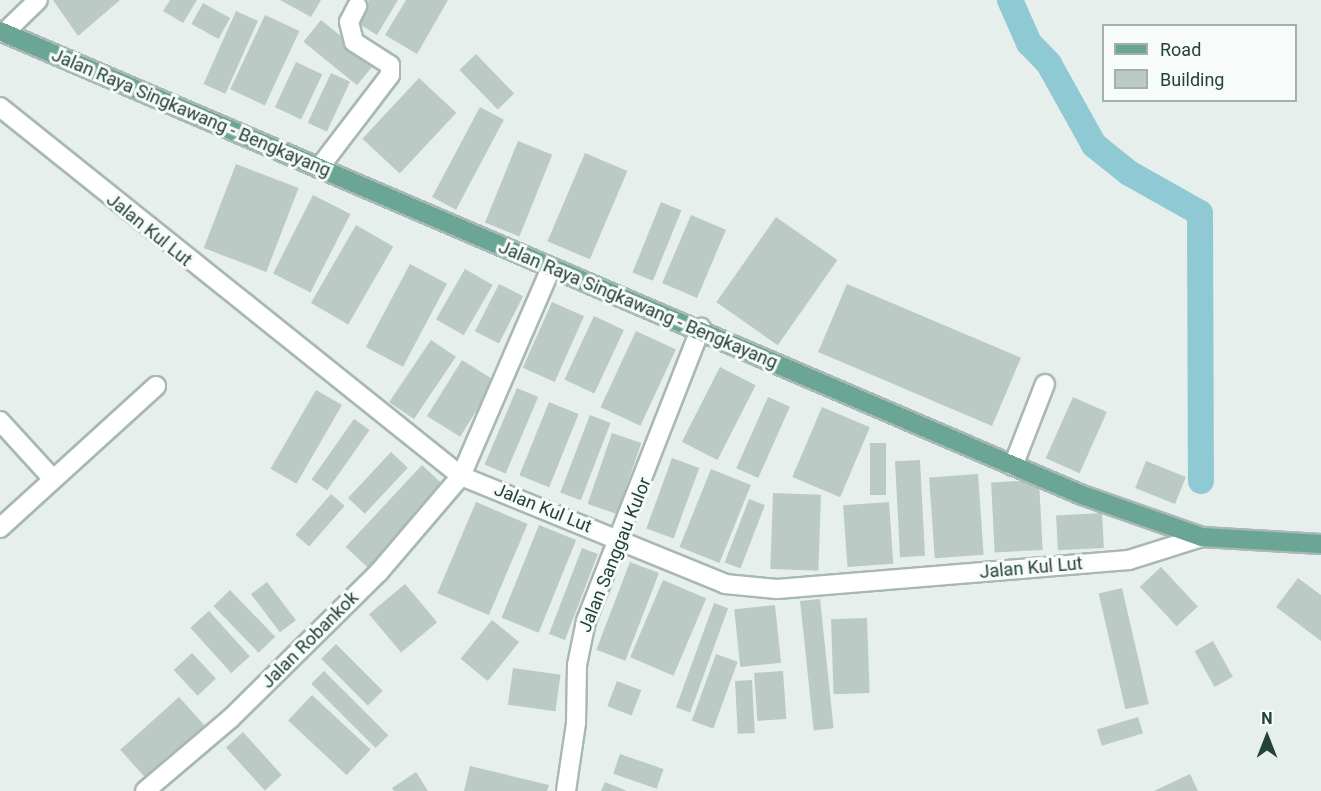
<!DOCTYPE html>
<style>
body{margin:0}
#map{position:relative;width:1321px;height:791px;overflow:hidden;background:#e6efeb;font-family:Roboto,sans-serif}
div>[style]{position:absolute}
.canal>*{height:26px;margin:-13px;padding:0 13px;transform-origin:13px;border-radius:13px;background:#8ec9d4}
.building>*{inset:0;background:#bbcac4;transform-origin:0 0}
.roads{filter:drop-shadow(2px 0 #a8b8b2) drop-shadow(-2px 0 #a8b8b2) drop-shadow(0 2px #a8b8b2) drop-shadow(0 -2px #a8b8b2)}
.minor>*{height:18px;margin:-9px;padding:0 9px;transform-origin:9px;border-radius:9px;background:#fff}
.major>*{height:18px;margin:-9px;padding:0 9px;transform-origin:9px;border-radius:9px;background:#6aa596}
span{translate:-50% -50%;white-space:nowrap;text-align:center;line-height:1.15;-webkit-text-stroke:6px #f7fbf9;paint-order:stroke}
.street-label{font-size:18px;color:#24423a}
.legend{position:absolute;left:1102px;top:24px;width:195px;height:78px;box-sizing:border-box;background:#f7fbf9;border:2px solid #a3b1ad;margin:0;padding:8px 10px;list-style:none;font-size:18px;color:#24423a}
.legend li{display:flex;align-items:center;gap:12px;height:30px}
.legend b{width:30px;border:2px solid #a3b1ad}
.north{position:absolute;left:1237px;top:707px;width:60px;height:60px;-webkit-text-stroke:4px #f7fbf9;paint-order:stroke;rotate:0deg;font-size:16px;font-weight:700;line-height:24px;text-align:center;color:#24423a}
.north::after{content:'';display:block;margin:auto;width:21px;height:27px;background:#24423a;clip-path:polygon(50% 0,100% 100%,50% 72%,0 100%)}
</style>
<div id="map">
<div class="canal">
<i style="left:1010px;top:0;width:47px;rotate:66.2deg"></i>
<i style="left:1029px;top:43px;width:29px;rotate:46deg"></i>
<i style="left:1049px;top:64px;width:93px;rotate:60.9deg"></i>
<i style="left:1094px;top:145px;width:45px;rotate:38.7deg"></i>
<i style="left:1129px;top:173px;width:81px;rotate:29.4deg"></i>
<i style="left:1200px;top:213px;width:268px;rotate:89.8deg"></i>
</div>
<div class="building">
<i style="clip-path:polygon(53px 0,120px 0,78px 36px)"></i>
<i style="clip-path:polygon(170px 0,197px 0,183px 23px,163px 11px)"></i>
<i style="clip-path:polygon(280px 0,321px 0,311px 17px)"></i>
<i style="clip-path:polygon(369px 0,398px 0,377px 35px,356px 22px)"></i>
<i style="clip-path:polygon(406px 0,448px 0,417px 54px,385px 35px)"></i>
<i style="left:203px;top:3px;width:31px;height:24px;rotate:29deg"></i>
<i style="left:236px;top:11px;width:24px;height:80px;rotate:24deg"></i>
<i style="left:265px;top:15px;width:38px;height:82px;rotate:25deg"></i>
<i style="left:321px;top:20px;width:69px;height:28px;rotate:39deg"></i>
<i style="left:476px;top:54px;width:55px;height:23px;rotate:46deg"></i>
<i style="left:296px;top:62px;width:29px;height:50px;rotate:25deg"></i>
<i style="left:331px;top:73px;width:21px;height:55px;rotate:25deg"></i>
<i style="left:419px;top:78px;width:51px;height:83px;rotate:43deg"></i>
<i style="left:480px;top:107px;width:27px;height:102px;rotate:28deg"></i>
<i style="left:518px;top:141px;width:37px;height:88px;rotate:22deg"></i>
<i style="left:585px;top:153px;width:46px;height:96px;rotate:23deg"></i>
<i style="left:236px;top:164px;width:67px;height:90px;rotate:21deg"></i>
<i style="left:313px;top:195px;width:42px;height:88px;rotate:27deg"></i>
<i style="left:661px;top:202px;width:22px;height:76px;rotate:22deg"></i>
<i style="left:691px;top:215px;width:38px;height:74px;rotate:23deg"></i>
<i style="left:776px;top:217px;width:75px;height:104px;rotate:35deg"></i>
<i style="left:356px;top:225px;width:43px;height:90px;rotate:30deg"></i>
<i style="left:410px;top:264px;width:42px;height:94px;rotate:28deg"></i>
<i style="left:465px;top:269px;width:32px;height:58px;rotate:30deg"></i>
<i style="left:499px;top:284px;width:27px;height:53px;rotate:27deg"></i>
<i style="left:847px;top:284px;width:189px;height:74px;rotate:23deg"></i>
<i style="left:552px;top:302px;width:35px;height:72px;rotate:24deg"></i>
<i style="left:594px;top:316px;width:33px;height:70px;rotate:25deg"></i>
<i style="left:636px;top:331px;width:44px;height:84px;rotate:25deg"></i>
<i style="left:431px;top:340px;width:30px;height:75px;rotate:34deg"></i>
<i style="left:462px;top:360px;width:39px;height:66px;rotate:32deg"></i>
<i style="left:720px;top:367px;width:40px;height:84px;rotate:27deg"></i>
<i style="left:517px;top:388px;width:23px;height:83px;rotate:23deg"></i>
<i style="left:316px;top:390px;width:30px;height:91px;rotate:30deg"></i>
<i style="left:768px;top:397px;width:24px;height:78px;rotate:24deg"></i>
<i style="left:1073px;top:397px;width:37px;height:67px;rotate:24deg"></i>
<i style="left:549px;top:402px;width:32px;height:79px;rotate:22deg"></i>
<i style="left:822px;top:407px;width:52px;height:76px;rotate:23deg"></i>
<i style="left:590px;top:415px;width:22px;height:83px;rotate:21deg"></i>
<i style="left:354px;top:419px;width:19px;height:74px;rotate:35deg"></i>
<i style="left:612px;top:433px;width:31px;height:75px;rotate:19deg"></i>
<i style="left:870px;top:443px;width:16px;height:52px"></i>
<i style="left:391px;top:452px;width:23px;height:63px;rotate:43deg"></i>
<i style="left:672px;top:458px;width:29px;height:75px;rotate:20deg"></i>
<i style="left:920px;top:460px;width:96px;height:25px;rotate:87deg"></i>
<i style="left:1146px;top:461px;width:43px;height:29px;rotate:22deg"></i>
<i style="left:422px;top:465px;width:34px;height:112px;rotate:43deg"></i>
<i style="left:711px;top:469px;width:43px;height:84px;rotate:22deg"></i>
<i style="left:978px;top:474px;width:81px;height:49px;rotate:86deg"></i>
<i style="left:1039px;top:480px;width:70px;height:48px;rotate:87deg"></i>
<i style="left:773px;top:493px;width:48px;height:76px;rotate:2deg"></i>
<i style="left:331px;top:494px;width:18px;height:54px;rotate:41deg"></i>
<i style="left:749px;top:499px;width:17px;height:68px;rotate:21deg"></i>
<i style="left:476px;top:502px;width:56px;height:99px;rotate:23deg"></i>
<i style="left:889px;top:502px;width:62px;height:46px;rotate:86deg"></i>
<i style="left:1102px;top:513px;width:35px;height:46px;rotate:87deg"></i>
<i style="left:539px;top:525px;width:40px;height:100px;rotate:22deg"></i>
<i style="left:582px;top:548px;width:17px;height:92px;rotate:21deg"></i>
<i style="left:630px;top:562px;width:31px;height:94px;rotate:21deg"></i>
<i style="left:1161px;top:567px;width:54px;height:29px;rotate:47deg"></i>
<i style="clip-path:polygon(1298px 578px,1321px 595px,1321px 641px,1276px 607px)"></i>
<i style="left:663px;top:580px;width:47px;height:84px;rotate:23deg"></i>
<i style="left:267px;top:582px;width:48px;height:20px;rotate:53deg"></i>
<i style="left:405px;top:584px;width:50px;height:47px;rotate:50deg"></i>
<i style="left:1122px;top:588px;width:119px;height:24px;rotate:77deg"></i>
<i style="left:230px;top:590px;width:65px;height:23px;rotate:46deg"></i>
<i style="left:820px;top:599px;width:130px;height:20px;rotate:84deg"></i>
<i style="left:714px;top:603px;width:15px;height:111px;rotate:20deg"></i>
<i style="left:775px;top:605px;width:58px;height:41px;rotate:84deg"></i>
<i style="left:209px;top:611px;width:61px;height:25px;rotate:48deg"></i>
<i style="left:867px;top:618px;width:75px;height:36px;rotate:88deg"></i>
<i style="left:492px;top:620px;width:35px;height:50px;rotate:39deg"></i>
<i style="left:1213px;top:641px;width:41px;height:21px;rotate:61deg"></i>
<i style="left:336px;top:644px;width:66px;height:21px;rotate:45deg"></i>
<i style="left:192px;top:653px;width:35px;height:25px;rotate:47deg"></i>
<i style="left:716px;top:654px;width:23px;height:71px;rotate:20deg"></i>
<i style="left:513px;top:668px;width:48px;height:37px;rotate:8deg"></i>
<i style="left:324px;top:671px;width:91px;height:18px;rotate:45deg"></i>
<i style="left:783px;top:671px;width:48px;height:29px;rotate:86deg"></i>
<i style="left:752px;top:680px;width:53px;height:17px;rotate:87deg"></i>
<i style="left:617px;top:681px;width:26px;height:27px;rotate:21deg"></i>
<i style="left:312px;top:695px;width:80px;height:35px;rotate:43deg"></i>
<i style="left:179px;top:697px;width:40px;height:79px;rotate:48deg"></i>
<i style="left:1138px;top:717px;width:17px;height:43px;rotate:73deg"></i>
<i style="left:243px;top:732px;width:58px;height:23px;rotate:48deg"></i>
<i style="left:620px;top:754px;width:46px;height:21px;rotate:19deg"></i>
<i style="clip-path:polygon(470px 766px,549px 785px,547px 791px,464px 791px)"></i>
<i style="clip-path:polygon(416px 772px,428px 791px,394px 791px,392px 788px)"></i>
<i style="clip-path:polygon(1190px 774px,1198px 791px,1154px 791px)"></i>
<i style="clip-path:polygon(605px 782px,627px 791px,601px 791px)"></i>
</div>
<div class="roads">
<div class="minor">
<i style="left:4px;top:33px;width:47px;rotate:-44.1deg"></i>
<i style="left:0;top:107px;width:590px;rotate:38.67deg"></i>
<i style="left:461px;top:476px;width:285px;rotate:22.2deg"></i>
<i style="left:725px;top:584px;width:52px;rotate:5.5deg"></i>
<i style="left:777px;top:589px;width:353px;rotate:-4.7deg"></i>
<i style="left:1129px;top:560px;width:77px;rotate:-17.5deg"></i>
<i style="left:319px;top:168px;width:117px;rotate:-52.6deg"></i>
<i style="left:390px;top:75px;width:10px;rotate:-90deg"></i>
<i style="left:390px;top:65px;width:43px;rotate:-147.4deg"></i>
<i style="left:354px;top:42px;width:21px;rotate:-104deg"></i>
<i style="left:349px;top:22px;width:18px;rotate:-63deg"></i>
<i style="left:0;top:421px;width:79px;rotate:47.6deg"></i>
<i style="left:1013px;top:466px;width:88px;rotate:-68.7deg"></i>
<i style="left:0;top:528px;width:211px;rotate:-42.3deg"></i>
<i style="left:145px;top:791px;width:111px;rotate:-40.3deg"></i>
<i style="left:230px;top:719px;width:209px;rotate:-44.6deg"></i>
<i style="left:379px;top:572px;width:126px;rotate:-49.5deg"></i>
<i style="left:461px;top:476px;width:227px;rotate:-66.6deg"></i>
<i style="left:566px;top:791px;width:69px;rotate:-81.6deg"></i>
<i style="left:576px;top:723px;width:58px;rotate:-89deg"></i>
<i style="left:577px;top:665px;width:45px;rotate:-78.4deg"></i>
<i style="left:586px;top:621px;width:315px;rotate:-68.6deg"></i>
</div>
<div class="major">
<i style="left:0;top:31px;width:1177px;rotate:23.21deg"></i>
<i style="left:1082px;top:495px;width:127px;rotate:19.3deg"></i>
<i style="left:1202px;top:537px;width:119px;rotate:3.4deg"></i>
</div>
</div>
<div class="street-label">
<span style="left:191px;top:113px;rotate:23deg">Jalan Raya Singkawang - Bengkayang</span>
<span style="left:149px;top:230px;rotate:39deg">Jalan Kul Lut</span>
<span style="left:638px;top:305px;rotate:23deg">Jalan Raya Singkawang - Bengkayang</span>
<span style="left:543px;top:508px;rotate:22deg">Jalan Kul Lut</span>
<span style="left:615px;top:555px;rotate:-68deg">Jalan Sanggau Kulor</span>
<span style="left:1031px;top:568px;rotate:-5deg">Jalan Kul Lut</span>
<span style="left:310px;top:640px;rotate:-45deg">Jalan Robankok</span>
</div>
<ul class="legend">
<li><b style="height:8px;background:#6aa596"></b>Road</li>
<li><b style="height:16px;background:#bbcac4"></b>Building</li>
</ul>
<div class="north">N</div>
</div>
